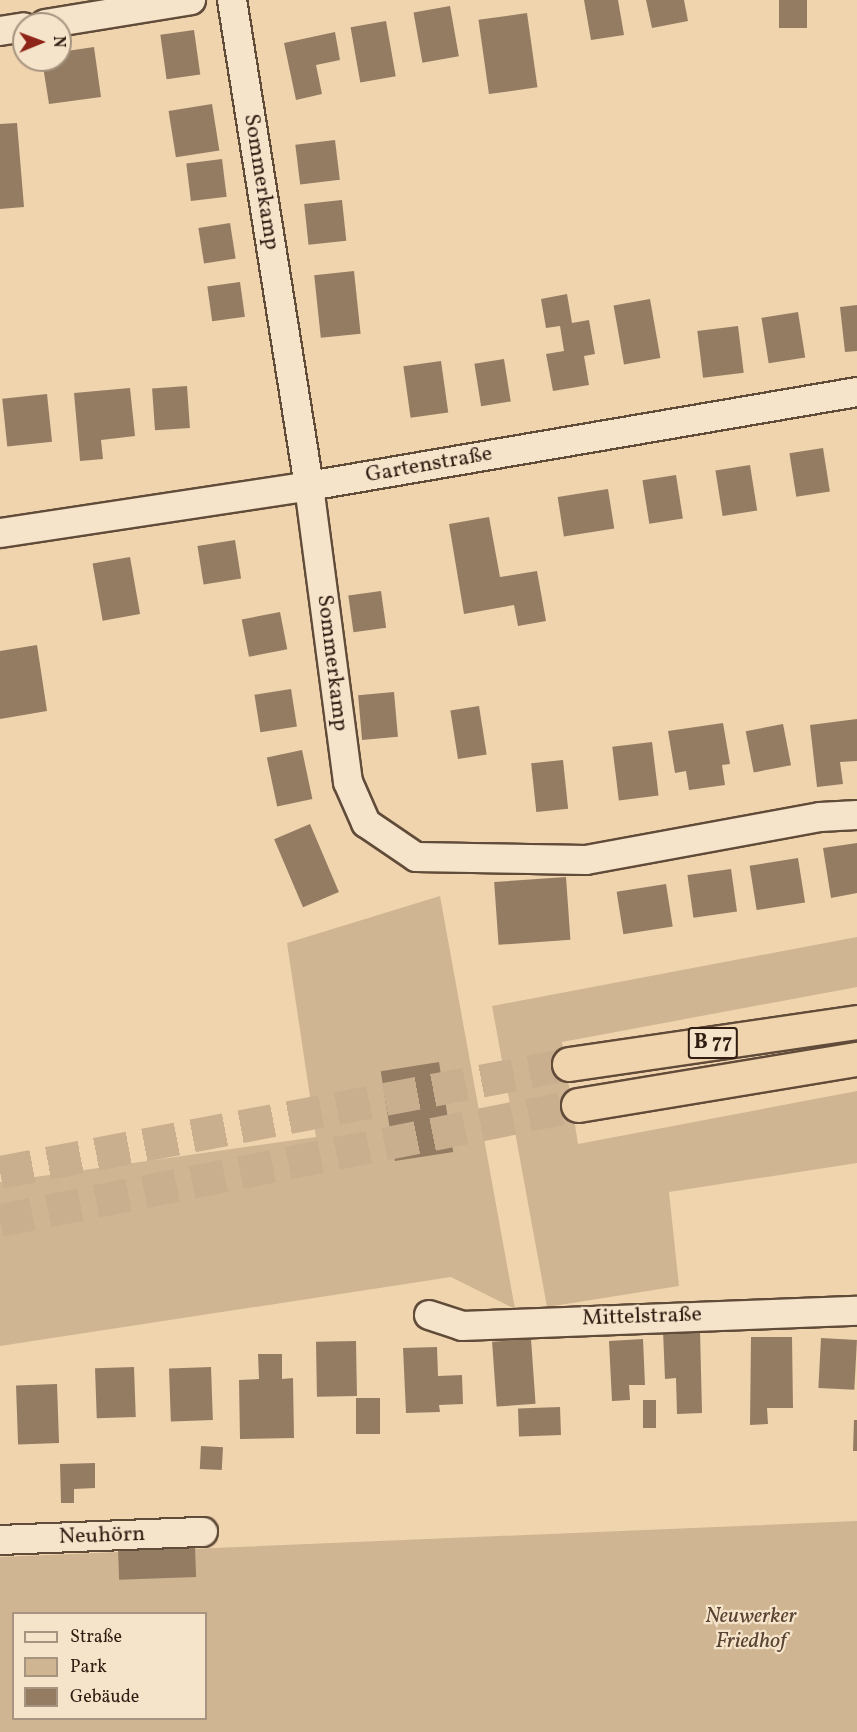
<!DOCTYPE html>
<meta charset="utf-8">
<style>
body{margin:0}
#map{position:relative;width:857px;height:1732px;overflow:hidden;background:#f0d4ae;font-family:Vollkorn,serif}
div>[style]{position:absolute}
.green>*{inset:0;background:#d0b593}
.building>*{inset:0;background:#947c63;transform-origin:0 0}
.highway-tunnel>*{height:33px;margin-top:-16.5px;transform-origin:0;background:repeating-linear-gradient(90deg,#caaf8f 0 33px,transparent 0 49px)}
.roads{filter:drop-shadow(2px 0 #614b39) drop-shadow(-2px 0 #614b39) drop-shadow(0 2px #614b39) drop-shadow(0 -2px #614b39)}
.minor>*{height:28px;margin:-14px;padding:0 14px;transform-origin:14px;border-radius:14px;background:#f5e3ca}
.highway>*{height:33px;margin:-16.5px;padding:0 16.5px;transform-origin:16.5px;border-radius:16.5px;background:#f0d4ae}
span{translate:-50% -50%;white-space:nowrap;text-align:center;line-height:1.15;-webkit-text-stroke:4.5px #f5e3ca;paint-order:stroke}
.shield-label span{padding:2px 4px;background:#f5e3ca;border:2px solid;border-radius:4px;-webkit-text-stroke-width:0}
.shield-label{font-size:21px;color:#311d12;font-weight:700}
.street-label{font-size:22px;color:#311d12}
.park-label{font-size:22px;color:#594332;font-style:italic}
.legend{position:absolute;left:12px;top:1612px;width:195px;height:108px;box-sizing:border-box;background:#f5e3ca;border:2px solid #a79480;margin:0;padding:8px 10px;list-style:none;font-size:18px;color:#311d12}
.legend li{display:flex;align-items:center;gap:12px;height:30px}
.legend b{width:30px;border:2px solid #a79480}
.north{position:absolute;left:12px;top:12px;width:60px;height:60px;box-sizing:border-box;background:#f5e3ca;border:2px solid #a79480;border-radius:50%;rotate:89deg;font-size:16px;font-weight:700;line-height:24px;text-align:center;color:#311d12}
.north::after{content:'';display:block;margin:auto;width:21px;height:27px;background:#8f2418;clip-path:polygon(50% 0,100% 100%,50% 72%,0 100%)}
</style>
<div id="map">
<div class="green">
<i style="clip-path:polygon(440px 896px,515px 1309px,451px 1277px,0 1346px,0 1182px,316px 1137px,287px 943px)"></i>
<i style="clip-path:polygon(857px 937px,857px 987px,562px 1042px,578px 1144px,857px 1091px,857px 1163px,669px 1192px,679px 1286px,547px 1307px,492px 1006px)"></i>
<i style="clip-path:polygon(evenodd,857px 1521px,857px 1732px,0 1732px,0 1557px,857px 1521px,14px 1614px,206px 1614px,206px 1718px,14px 1718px,14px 1614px)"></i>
</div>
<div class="building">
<i style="clip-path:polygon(584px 0,618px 0,624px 35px,591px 40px)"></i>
<i style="clip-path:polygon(646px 0,684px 0,688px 21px,652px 28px)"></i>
<i style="left:779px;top:0;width:28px;height:28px"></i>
<i style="left:450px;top:6px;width:51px;height:37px;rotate:80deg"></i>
<i style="left:527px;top:13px;width:75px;height:49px;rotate:82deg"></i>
<i style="left:386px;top:21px;width:56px;height:36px;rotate:80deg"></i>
<i style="left:194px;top:30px;width:45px;height:34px;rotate:82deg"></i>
<i style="clip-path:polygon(335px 32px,340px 60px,316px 65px,322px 94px,296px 100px,284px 43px)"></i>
<i style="clip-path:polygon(94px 47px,101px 97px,49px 104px,42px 60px,60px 60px,60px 52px)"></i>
<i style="left:212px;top:104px;width:47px;height:44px;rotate:81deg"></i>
<i style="clip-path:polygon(17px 123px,24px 207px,0 209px,0 124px)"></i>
<i style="left:335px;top:140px;width:40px;height:40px;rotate:83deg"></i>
<i style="left:222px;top:159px;width:38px;height:36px;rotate:83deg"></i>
<i style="left:342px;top:200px;width:41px;height:38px;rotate:84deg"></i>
<i style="left:230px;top:223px;width:36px;height:32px;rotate:81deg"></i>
<i style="left:354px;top:271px;width:63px;height:40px;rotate:84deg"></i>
<i style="left:240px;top:282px;width:35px;height:33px;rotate:82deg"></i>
<i style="clip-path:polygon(567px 294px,572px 323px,589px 320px,595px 354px,584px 356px,589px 385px,553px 391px,546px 354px,564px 351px,560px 326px,546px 328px,541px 299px)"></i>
<i style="left:650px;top:299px;width:60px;height:37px;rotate:80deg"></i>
<i style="clip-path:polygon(857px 305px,857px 351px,845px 352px,840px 307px)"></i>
<i style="left:798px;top:312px;width:46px;height:37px;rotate:81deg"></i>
<i style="left:738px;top:326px;width:47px;height:41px;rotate:83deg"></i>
<i style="left:504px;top:359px;width:43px;height:30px;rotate:81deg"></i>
<i style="left:441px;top:361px;width:52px;height:38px;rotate:82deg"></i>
<i style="left:187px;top:386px;width:42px;height:35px;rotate:86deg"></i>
<i style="clip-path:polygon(130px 388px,135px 436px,101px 440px,103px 459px,80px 461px,74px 393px)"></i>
<i style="left:47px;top:394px;width:48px;height:45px;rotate:84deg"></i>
<i style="left:823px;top:448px;width:44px;height:34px;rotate:81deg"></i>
<i style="left:750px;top:465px;width:46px;height:35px;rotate:81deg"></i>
<i style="left:676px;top:475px;width:44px;height:34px;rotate:81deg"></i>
<i style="left:608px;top:489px;width:40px;height:51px;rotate:81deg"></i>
<i style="clip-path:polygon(489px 517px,500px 577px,537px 571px,546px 621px,518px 626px,514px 605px,464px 614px,449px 524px)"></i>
<i style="left:235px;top:540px;width:39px;height:38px;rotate:81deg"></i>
<i style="left:130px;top:557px;width:58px;height:38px;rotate:80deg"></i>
<i style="left:381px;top:591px;width:37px;height:33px;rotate:82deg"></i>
<i style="left:280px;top:612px;width:38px;height:39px;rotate:79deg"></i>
<i style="clip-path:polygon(37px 645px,47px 711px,0 719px,0 651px)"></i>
<i style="left:291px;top:689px;width:38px;height:37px;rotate:81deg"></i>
<i style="left:394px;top:692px;width:45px;height:36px;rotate:85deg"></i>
<i style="left:479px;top:706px;width:49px;height:29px;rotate:81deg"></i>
<i style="clip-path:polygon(857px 719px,857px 761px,840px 762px,843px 784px,817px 787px,810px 725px)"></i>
<i style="clip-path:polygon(723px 723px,730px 764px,722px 765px,725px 785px,689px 790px,686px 771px,675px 773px,668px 731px)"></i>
<i style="left:783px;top:724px;width:42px;height:38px;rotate:79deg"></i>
<i style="left:652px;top:742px;width:54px;height:40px;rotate:83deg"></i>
<i style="left:302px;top:750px;width:50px;height:36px;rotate:78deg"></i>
<i style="left:563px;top:760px;width:49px;height:32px;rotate:84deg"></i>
<i style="left:310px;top:824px;width:74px;height:39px;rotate:67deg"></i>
<i style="clip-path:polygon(857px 843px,857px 893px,831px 898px,823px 848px)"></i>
<i style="left:798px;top:858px;width:45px;height:49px;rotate:81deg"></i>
<i style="left:731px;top:869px;width:43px;height:44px;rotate:82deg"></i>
<i style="left:566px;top:877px;width:63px;height:72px;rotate:86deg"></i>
<i style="left:666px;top:884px;width:43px;height:50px;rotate:81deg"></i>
<i style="left:439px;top:1062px;width:91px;height:59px;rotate:81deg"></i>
<i style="clip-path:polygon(700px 1330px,702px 1413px,677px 1414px,676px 1378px,665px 1379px,663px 1331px)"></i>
<i style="clip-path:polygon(751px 1337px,792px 1337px,793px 1408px,767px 1408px,768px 1424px,750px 1425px)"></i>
<i style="left:821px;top:1338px;width:36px;height:50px;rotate:3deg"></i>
<i style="left:531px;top:1339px;width:65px;height:39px;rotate:86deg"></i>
<i style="clip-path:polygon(643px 1339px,645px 1385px,629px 1385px,630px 1400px,612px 1401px,609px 1341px)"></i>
<i style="left:356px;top:1341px;width:55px;height:40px;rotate:89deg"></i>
<i style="clip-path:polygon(437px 1347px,438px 1376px,462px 1375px,463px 1404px,439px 1405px,440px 1412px,406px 1413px,403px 1348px)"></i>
<i style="clip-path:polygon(258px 1354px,282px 1354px,282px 1379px,293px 1378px,294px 1438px,240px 1439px,239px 1380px,259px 1379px)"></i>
<i style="left:134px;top:1367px;width:50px;height:39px;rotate:88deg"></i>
<i style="left:211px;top:1367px;width:53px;height:42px;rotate:88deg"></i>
<i style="left:57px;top:1384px;width:59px;height:41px;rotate:88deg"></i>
<i style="left:380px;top:1398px;width:36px;height:24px;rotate:90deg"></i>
<i style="left:643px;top:1400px;width:13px;height:28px"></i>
<i style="left:560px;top:1407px;width:28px;height:42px;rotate:88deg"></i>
<i style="clip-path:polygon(854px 1420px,857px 1420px,857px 1451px,853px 1451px)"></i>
<i style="left:201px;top:1446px;width:22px;height:23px;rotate:3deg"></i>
<i style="clip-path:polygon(95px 1463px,95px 1488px,74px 1489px,74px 1503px,61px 1503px,60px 1464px)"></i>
<i style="left:195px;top:1546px;width:31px;height:77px;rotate:88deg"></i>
</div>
<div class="highway-tunnel">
<i style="left:0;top:1172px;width:579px;rotate:-10.75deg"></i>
<i style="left:0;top:1220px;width:589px;rotate:-11.25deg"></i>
</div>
<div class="roads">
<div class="minor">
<i style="left:232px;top:0;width:492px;rotate:81deg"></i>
<i style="left:309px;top:486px;width:299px;rotate:82.5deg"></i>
<i style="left:348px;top:782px;width:45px;rotate:66.3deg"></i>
<i style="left:366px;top:823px;width:60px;rotate:34.2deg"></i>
<i style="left:416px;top:857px;width:170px;rotate:1deg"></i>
<i style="left:586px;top:860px;width:238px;rotate:-10.4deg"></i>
<i style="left:820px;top:817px;width:37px;rotate:-3deg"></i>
<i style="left:45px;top:24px;width:148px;rotate:-9.3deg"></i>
<i style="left:0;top:31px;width:24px;rotate:-9deg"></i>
<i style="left:0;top:533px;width:313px;rotate:-8.6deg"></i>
<i style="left:309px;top:486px;width:556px;rotate:-9.73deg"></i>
<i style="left:429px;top:1315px;width:35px;rotate:18deg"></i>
<i style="left:462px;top:1326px;width:395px;rotate:-2.2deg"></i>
<i style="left:0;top:1540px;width:203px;rotate:-2.3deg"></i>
</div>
<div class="highway">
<i style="left:569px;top:1064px;width:291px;rotate:-8.3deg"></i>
<i style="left:578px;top:1105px;width:283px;rotate:-9.4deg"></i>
</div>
</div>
<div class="shield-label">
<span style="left:713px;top:1043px">B 77</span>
</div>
<div class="street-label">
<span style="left:261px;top:182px;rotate:81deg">Sommerkamp</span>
<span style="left:429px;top:465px;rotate:-10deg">Gartenstraße</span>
<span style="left:332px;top:663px;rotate:83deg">Sommerkamp</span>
<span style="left:642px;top:1317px;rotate:-2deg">Mittelstraße</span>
<span style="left:102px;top:1536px;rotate:-2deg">Neuhörn</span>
</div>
<div class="park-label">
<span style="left:751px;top:1629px">Neuwerker<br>Friedhof</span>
</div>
<ul class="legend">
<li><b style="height:8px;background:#f5e3ca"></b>Straße</li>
<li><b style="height:16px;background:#d0b593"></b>Park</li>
<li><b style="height:16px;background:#947c63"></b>Gebäude</li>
</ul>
<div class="north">N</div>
</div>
